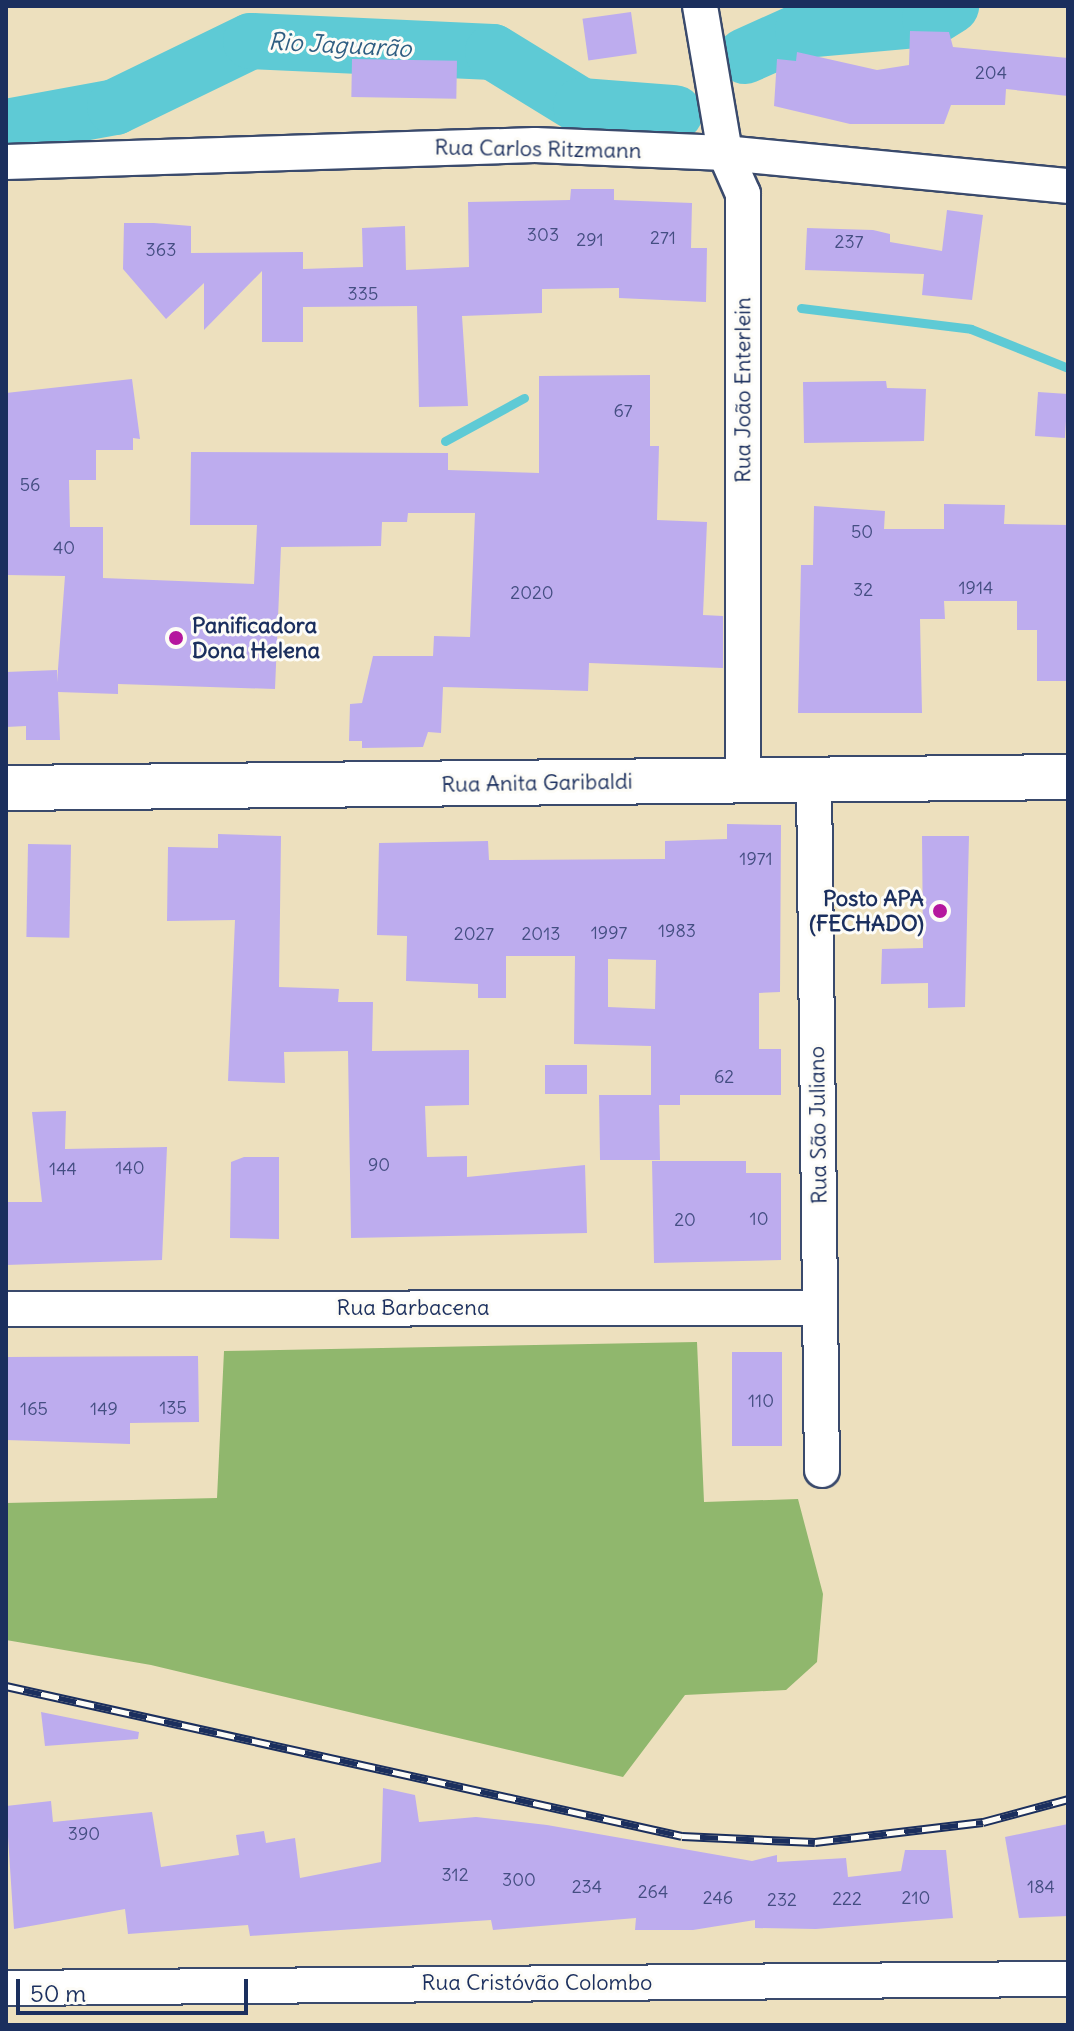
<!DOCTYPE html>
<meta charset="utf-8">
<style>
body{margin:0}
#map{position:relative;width:1074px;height:2031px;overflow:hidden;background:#ede0be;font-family:Delius,sans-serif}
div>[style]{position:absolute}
.forest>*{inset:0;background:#90b76d}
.stream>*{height:9px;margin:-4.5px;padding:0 4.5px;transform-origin:4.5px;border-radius:4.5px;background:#5ecad5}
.river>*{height:56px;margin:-28px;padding:0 28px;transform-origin:28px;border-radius:28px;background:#5ecad5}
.building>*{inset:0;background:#bdacee;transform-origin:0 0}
.roads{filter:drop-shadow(2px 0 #3a4a6c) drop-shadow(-2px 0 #3a4a6c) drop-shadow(0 2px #3a4a6c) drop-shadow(0 -2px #3a4a6c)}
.street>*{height:34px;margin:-17px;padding:0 17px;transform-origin:17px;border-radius:17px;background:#fff}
.primary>*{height:44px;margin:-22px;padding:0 22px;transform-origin:22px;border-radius:22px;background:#fff}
.rail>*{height:9px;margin-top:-4.5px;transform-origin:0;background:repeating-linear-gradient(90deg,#fdfcf7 0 18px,#1b2f5e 0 36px);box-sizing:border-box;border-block:2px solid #1b2f5e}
.dots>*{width:22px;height:22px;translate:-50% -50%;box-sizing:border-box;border:4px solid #fdfcf7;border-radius:50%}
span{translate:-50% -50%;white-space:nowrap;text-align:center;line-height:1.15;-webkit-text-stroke:6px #fdfcf7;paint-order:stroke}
.number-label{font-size:18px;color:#444e82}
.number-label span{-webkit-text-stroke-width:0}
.street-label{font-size:22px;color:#1b2f5e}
.poi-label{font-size:22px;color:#1b2f5e;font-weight:700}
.left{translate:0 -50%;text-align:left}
.right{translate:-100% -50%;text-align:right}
.water-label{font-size:24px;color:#2f5e82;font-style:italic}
.frame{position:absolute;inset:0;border:8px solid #1b2f5e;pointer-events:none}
.scale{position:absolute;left:16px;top:1979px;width:232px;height:36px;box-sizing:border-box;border:4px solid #1b2f5e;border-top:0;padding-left:10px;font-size:24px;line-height:28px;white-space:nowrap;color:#1b2f5e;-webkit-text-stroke:6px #fdfcf7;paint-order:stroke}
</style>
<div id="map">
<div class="forest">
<i style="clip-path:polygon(697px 1342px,704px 1502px,798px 1499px,823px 1594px,817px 1662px,786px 1690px,685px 1695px,623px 1777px,151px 1665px,6px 1640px,6px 1503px,217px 1498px,224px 1351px)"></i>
</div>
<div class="stream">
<i style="left:801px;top:308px;width:171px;rotate:7deg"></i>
<i style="left:971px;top:329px;width:105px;rotate:21.9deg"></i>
<i style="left:445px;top:441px;width:90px;rotate:-28.6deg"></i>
</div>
<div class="river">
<i style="left:745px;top:56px;width:64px;rotate:-24.1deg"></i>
<i style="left:803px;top:30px;width:127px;rotate:-5deg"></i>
<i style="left:930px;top:19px;width:25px;rotate:-32deg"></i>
<i style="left:6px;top:127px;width:111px;rotate:-10.4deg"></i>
<i style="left:115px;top:107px;width:151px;rotate:-25.9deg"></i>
<i style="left:251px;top:41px;width:242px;rotate:2.6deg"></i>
<i style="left:493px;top:52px;width:103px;rotate:31.5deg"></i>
<i style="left:581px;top:106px;width:94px;rotate:4.3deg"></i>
</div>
<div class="building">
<i style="left:631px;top:12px;width:42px;height:49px;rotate:82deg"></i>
<i style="clip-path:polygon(910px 31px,949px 32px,953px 47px,1068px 58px,1068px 96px,1006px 89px,1005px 105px,951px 105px,944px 124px,850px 124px,774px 106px,777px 59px,796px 61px,797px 52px,877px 70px,909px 65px)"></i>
<i style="left:352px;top:59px;width:105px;height:38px;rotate:1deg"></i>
<i style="clip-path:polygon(571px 189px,614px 189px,614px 200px,692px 203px,691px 248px,707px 248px,706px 302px,619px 298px,619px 288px,542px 289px,542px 313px,462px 316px,468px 406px,419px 407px,417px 306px,303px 307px,303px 342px,262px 342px,262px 271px,204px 330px,204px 283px,166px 319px,123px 269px,124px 223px,154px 223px,191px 226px,191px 253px,303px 252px,303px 269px,363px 267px,362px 228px,405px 226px,406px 270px,469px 267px,468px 202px,570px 200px)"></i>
<i style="clip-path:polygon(947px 210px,983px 215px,972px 300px,922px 295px,924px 274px,805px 270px,807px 228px,873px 230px,890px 234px,890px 242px,942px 251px)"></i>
<i style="clip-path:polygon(650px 375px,650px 446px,659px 446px,657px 520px,707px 522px,703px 615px,723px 616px,723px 668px,589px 663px,588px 691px,443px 687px,441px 733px,428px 732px,423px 747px,362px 748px,362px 741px,349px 741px,350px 704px,362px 703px,373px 656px,433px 656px,434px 636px,470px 637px,475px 513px,408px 513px,407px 522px,382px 522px,381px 546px,281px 547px,275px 689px,118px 684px,118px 694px,58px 692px,60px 740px,26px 740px,26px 726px,6px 727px,6px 672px,57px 670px,57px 682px,65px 576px,7px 575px,6px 393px,132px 379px,140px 439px,133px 438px,133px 450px,96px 450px,96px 480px,69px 480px,70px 527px,103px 527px,103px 578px,254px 584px,257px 525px,190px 525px,191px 452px,448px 453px,448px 470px,539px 473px,539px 376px)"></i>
<i style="clip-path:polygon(886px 381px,887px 388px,926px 389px,924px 441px,804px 443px,803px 382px)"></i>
<i style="left:1038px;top:392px;width:30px;height:44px;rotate:4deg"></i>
<i style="clip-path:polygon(944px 504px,1005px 505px,1004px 524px,1068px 525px,1068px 681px,1037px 681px,1037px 630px,1017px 630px,1017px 601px,944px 601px,945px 619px,920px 619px,922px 713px,798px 713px,801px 565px,813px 565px,814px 506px,885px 511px,884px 529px,944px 529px)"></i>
<i style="clip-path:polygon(evenodd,727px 824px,781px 825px,780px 992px,759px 993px,759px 1049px,781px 1049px,781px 1095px,680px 1095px,680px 1105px,659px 1105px,660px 1160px,600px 1160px,599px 1095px,651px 1095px,651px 1046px,574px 1044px,575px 956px,506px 956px,506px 998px,478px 998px,478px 984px,406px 981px,407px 936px,377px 935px,379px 843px,488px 841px,489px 860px,665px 859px,665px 841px,727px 839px,727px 824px,608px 959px,656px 960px,655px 1009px,608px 1007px,608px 959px)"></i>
<i style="clip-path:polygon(218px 834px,281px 836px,279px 987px,339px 989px,338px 1002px,373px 1002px,372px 1051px,469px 1050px,469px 1105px,425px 1106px,427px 1157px,467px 1156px,467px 1177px,585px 1165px,587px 1233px,351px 1238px,348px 1051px,284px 1052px,285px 1083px,228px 1081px,235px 920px,167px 921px,168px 847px,218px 848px)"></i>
<i style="clip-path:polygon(922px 836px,969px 836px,965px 1007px,928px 1008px,928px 983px,881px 984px,882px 949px,923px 948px)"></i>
<i style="left:28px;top:844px;width:43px;height:93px;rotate:1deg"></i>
<i style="left:587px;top:1065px;width:29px;height:42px;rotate:90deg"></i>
<i style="clip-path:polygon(66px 1111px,65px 1149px,167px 1147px,162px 1260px,6px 1265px,6px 1202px,42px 1202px,32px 1112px)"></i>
<i style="clip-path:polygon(244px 1157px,279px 1157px,279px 1239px,230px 1238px,231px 1162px)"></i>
<i style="clip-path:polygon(652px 1161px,746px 1161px,746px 1173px,781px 1173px,781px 1260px,654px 1263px)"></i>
<i style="left:732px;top:1352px;width:50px;height:94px"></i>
<i style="clip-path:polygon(198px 1356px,199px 1422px,130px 1423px,130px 1444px,6px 1440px,6px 1357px)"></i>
<i style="clip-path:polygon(41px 1712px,139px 1732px,138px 1739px,45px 1746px)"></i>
<i style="clip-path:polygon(383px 1788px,415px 1795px,419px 1822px,476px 1817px,547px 1825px,752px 1861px,777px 1855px,777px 1862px,846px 1858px,848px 1877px,901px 1871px,905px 1850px,946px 1850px,953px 1918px,816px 1929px,755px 1928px,755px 1920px,693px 1930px,635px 1930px,636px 1918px,493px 1930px,491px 1920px,250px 1936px,248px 1925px,128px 1934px,125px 1909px,14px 1929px,6px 1806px,51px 1801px,53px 1822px,152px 1812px,161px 1867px,239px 1855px,236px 1835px,264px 1831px,266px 1843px,295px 1838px,300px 1878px,381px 1862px)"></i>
<i style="clip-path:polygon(1068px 1824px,1068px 1916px,1019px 1918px,1005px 1837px)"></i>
</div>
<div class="roads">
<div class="street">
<i style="left:700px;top:6px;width:149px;rotate:80.3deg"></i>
<i style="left:725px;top:153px;width:45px;rotate:66.3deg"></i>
<i style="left:743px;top:194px;width:587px;rotate:90deg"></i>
<i style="left:6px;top:162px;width:529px;rotate:-1.84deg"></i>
<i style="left:535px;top:145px;width:190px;rotate:2.4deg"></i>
<i style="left:725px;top:153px;width:345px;rotate:5.5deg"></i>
<i style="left:814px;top:780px;width:690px;rotate:89.34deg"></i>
<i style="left:6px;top:1309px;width:814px;rotate:-0.07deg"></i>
<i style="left:6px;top:1988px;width:1062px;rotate:-0.49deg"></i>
</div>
<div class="primary">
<i style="left:6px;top:788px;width:1062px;rotate:-0.59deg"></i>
</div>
</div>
<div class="rail">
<i style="left:6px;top:1686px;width:692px;rotate:12.51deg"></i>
<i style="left:682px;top:1836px;width:133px;rotate:2.6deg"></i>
<i style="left:815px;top:1842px;width:169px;rotate:-6.8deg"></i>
<i style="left:983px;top:1822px;width:88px;rotate:-15.1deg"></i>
</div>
<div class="dots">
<i style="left:176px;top:638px;background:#b5179e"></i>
<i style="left:940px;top:911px;background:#b5179e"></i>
</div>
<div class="number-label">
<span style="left:991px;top:73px">204</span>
<span style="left:543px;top:235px">303</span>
<span style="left:663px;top:238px">271</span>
<span style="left:590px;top:240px">291</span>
<span style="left:849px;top:242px">237</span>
<span style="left:161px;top:250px">363</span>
<span style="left:363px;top:294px">335</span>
<span style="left:623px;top:411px">67</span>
<span style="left:30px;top:485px">56</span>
<span style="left:862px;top:532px">50</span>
<span style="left:64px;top:548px">40</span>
<span style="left:976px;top:588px">1914</span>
<span style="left:863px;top:590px">32</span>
<span style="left:532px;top:593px">2020</span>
<span style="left:756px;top:859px">1971</span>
<span style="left:677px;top:931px">1983</span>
<span style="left:609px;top:933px">1997</span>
<span style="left:474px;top:934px">2027</span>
<span style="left:541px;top:934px">2013</span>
<span style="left:724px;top:1077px">62</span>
<span style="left:379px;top:1165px">90</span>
<span style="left:130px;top:1168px">140</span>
<span style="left:63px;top:1169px">144</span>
<span style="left:759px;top:1219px">10</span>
<span style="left:685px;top:1220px">20</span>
<span style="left:761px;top:1401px">110</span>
<span style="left:173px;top:1408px">135</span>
<span style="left:34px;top:1409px">165</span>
<span style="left:104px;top:1409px">149</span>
<span style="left:84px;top:1834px">390</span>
<span style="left:455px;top:1875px">312</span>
<span style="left:519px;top:1880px">300</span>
<span style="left:587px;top:1887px">234</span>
<span style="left:1041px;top:1887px">184</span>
<span style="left:653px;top:1892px">264</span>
<span style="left:718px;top:1898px">246</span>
<span style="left:916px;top:1898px">210</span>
<span style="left:847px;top:1899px">222</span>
<span style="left:782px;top:1900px">232</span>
</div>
<div class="street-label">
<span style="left:538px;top:149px;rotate:1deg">Rua Carlos Ritzmann</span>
<span style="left:743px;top:390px;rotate:-90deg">Rua João Enterlein</span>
<span style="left:537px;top:783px;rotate:-1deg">Rua Anita Garibaldi</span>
<span style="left:818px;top:1125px;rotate:-91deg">Rua São Juliano</span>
<span style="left:413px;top:1308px">Rua Barbacena</span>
<span style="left:537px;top:1983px">Rua Cristóvão Colombo</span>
</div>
<div class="poi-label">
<span class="left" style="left:192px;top:638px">Panificadora<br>Dona Helena</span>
<span class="right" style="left:924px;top:911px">Posto APA<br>(FECHADO)</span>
</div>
<div class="water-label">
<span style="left:340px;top:45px;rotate:3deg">Rio Jaguarão</span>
</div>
<div class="frame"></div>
<div class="scale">50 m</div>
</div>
